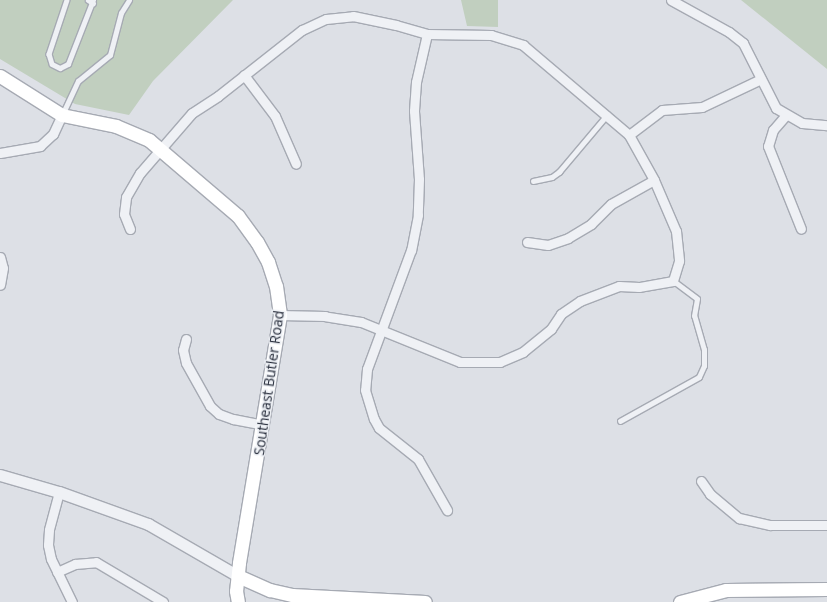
<!DOCTYPE html>
<style>
body{margin:0}
#map{position:relative;width:827px;height:602px;overflow:hidden;background:#dde0e6;font-family:"Open Sans",sans-serif}
div>[style]{position:absolute}
.green>*{inset:0;background:#c1cfbf}
.roads{filter:drop-shadow(1px 0 #a6aab3) drop-shadow(-1px 0 #a6aab3) drop-shadow(0 1px #a6aab3) drop-shadow(0 -1px #a6aab3)}
.service>*{height:4.5px;margin:-2.25px;padding:0 2.25px;transform-origin:2.25px;border-radius:2.25px;background:#eff1f5}
.minor>*{height:9px;margin:-4.5px;padding:0 4.5px;transform-origin:4.5px;border-radius:4.5px;background:#eff1f5}
.tertiary>*{height:11px;margin:-5.5px;padding:0 5.5px;transform-origin:5.5px;border-radius:5.5px;background:#eff1f5}
.secondary>*{height:13px;margin:-6.5px;padding:0 6.5px;transform-origin:6.5px;border-radius:6.5px;background:#fff}
span{translate:-50% -50%;white-space:nowrap;text-align:center;line-height:1.15;-webkit-text-stroke:3px #eceff4;paint-order:stroke}
.street-label{font-size:14px;color:#272d3b}
</style>
<div id="map">
<div class="green">
<i style="clip-path:polygon(0 0,233px 0,153px 81px,129px 115px,75px 104px,0 59px)"></i>
<i style="clip-path:polygon(461px 0,498px 0,498px 27px,467px 26px)"></i>
<i style="clip-path:polygon(741px 0,827px 0,827px 69px)"></i>
</div>
<div class="roads">
<div class="service">
<i style="left:67px;top:0;width:57px;rotate:108.4deg"></i>
<i style="left:49px;top:54px;width:10px;rotate:73deg"></i>
<i style="left:52px;top:64px;width:9px;rotate:27deg"></i>
<i style="left:60px;top:68px;width:9px;rotate:-27deg"></i>
<i style="left:68px;top:64px;width:69px;rotate:-68.7deg"></i>
<i style="left:88px;top:0;width:6px;rotate:31deg"></i>
<i style="left:63px;top:113px;width:35px;rotate:-65deg"></i>
<i style="left:78px;top:81px;width:41px;rotate:-39.1deg"></i>
<i style="left:110px;top:55px;width:43px;rotate:-75.3deg"></i>
<i style="left:121px;top:13px;width:15px;rotate:-58deg"></i>
<i style="left:533px;top:181px;width:19px;rotate:-12deg"></i>
<i style="left:552px;top:177px;width:9px;rotate:-36deg"></i>
<i style="left:559px;top:172px;width:75px;rotate:-49.9deg"></i>
<i style="left:620px;top:421px;width:90px;rotate:-29.1deg"></i>
<i style="left:699px;top:377px;width:12px;rotate:-66deg"></i>
<i style="left:704px;top:366px;width:16px;rotate:-90deg"></i>
<i style="left:704px;top:350px;width:35px;rotate:-106deg"></i>
<i style="left:694px;top:316px;width:17px;rotate:-80deg"></i>
<i style="left:697px;top:299px;width:30px;rotate:-143deg"></i>
</div>
<div class="minor">
<i style="left:671px;top:0;width:66px;rotate:28.9deg"></i>
<i style="left:729px;top:32px;width:18px;rotate:38deg"></i>
<i style="left:743px;top:43px;width:73px;rotate:63.1deg"></i>
<i style="left:776px;top:108px;width:30px;rotate:30deg"></i>
<i style="left:802px;top:123px;width:25px;rotate:5deg"></i>
<i style="left:427px;top:34px;width:49px;rotate:102.9deg"></i>
<i style="left:416px;top:82px;width:29px;rotate:94deg"></i>
<i style="left:414px;top:111px;width:68px;rotate:85.8deg"></i>
<i style="left:419px;top:179px;width:36px;rotate:92deg"></i>
<i style="left:418px;top:215px;width:36px;rotate:101deg"></i>
<i style="left:411px;top:250px;width:127px;rotate:110.3deg"></i>
<i style="left:367px;top:369px;width:21px;rotate:95deg"></i>
<i style="left:365px;top:390px;width:30px;rotate:73deg"></i>
<i style="left:374px;top:419px;width:10px;rotate:61deg"></i>
<i style="left:379px;top:428px;width:50px;rotate:38.5deg"></i>
<i style="left:418px;top:459px;width:59px;rotate:60.4deg"></i>
<i style="left:244px;top:75px;width:51px;rotate:52.9deg"></i>
<i style="left:275px;top:116px;width:52px;rotate:66.4deg"></i>
<i style="left:786px;top:115px;width:20px;rotate:131deg"></i>
<i style="left:773px;top:130px;width:17px;rotate:107deg"></i>
<i style="left:768px;top:146px;width:89px;rotate:68.3deg"></i>
<i style="left:629px;top:135px;width:41px;rotate:-37.1deg"></i>
<i style="left:662px;top:110px;width:40px;rotate:-4.3deg"></i>
<i style="left:702px;top:107px;width:65px;rotate:-25.4deg"></i>
<i style="left:0;top:153px;width:41px;rotate:-9.9deg"></i>
<i style="left:40px;top:146px;width:18px;rotate:-43deg"></i>
<i style="left:53px;top:134px;width:21px;rotate:-65deg"></i>
<i style="left:130px;top:229px;width:16px;rotate:-112deg"></i>
<i style="left:124px;top:214px;width:17px;rotate:-83deg"></i>
<i style="left:126px;top:197px;width:28px;rotate:-60deg"></i>
<i style="left:140px;top:173px;width:79px;rotate:-49.1deg"></i>
<i style="left:192px;top:113px;width:31px;rotate:-33deg"></i>
<i style="left:218px;top:96px;width:107px;rotate:-38.2deg"></i>
<i style="left:302px;top:30px;width:26px;rotate:-25deg"></i>
<i style="left:326px;top:19px;width:27px;rotate:-6deg"></i>
<i style="left:353px;top:16px;width:44px;rotate:11.8deg"></i>
<i style="left:396px;top:25px;width:32px;rotate:16deg"></i>
<i style="left:427px;top:34px;width:64px;rotate:0.9deg"></i>
<i style="left:491px;top:35px;width:34px;rotate:17deg"></i>
<i style="left:523px;top:45px;width:139px;rotate:40.3deg"></i>
<i style="left:629px;top:135px;width:51px;rotate:60.9deg"></i>
<i style="left:654px;top:180px;width:56px;rotate:66.7deg"></i>
<i style="left:676px;top:231px;width:30px;rotate:84deg"></i>
<i style="left:679px;top:261px;width:21px;rotate:107deg"></i>
<i style="left:673px;top:281px;width:35px;rotate:170deg"></i>
<i style="left:639px;top:287px;width:20px;rotate:-177deg"></i>
<i style="left:619px;top:286px;width:42px;rotate:159deg"></i>
<i style="left:580px;top:301px;width:23px;rotate:146deg"></i>
<i style="left:561px;top:314px;width:18px;rotate:124deg"></i>
<i style="left:551px;top:329px;width:36px;rotate:141deg"></i>
<i style="left:523px;top:352px;width:25px;rotate:157deg"></i>
<i style="left:500px;top:362px;width:40px;rotate:180deg"></i>
<i style="left:460px;top:362px;width:107px;rotate:-158deg"></i>
<i style="left:361px;top:322px;width:36px;rotate:-171deg"></i>
<i style="left:325px;top:316px;width:45px;rotate:-178.7deg"></i>
<i style="left:527px;top:242px;width:21px;rotate:8deg"></i>
<i style="left:548px;top:245px;width:21px;rotate:-19deg"></i>
<i style="left:568px;top:238px;width:27px;rotate:-31deg"></i>
<i style="left:591px;top:224px;width:28px;rotate:-45deg"></i>
<i style="left:611px;top:204px;width:49px;rotate:-29.2deg"></i>
<i style="left:0;top:257px;width:11px;rotate:75deg"></i>
<i style="left:3px;top:268px;width:17px;rotate:100deg"></i>
<i style="left:186px;top:339px;width:11px;rotate:105deg"></i>
<i style="left:183px;top:350px;width:13px;rotate:77deg"></i>
<i style="left:186px;top:363px;width:49px;rotate:60.8deg"></i>
<i style="left:210px;top:406px;width:12px;rotate:42deg"></i>
<i style="left:219px;top:414px;width:15px;rotate:20deg"></i>
<i style="left:233px;top:419px;width:31px;rotate:11deg"></i>
<i style="left:701px;top:481px;width:16px;rotate:55deg"></i>
<i style="left:710px;top:494px;width:38px;rotate:40deg"></i>
<i style="left:739px;top:518px;width:32px;rotate:13deg"></i>
<i style="left:770px;top:525px;width:57px"></i>
<i style="left:59px;top:492px;width:39px;rotate:105deg"></i>
<i style="left:49px;top:530px;width:15px;rotate:94deg"></i>
<i style="left:48px;top:545px;width:14px;rotate:78deg"></i>
<i style="left:51px;top:559px;width:48px;rotate:64deg"></i>
<i style="left:57px;top:572px;width:20px;rotate:-24deg"></i>
<i style="left:75px;top:564px;width:21px;rotate:-5deg"></i>
<i style="left:96px;top:562px;width:78px;rotate:30.8deg"></i>
</div>
<div class="tertiary">
<i style="left:0;top:475px;width:61px;rotate:16.1deg"></i>
<i style="left:59px;top:492px;width:95px;rotate:19.8deg"></i>
<i style="left:148px;top:524px;width:104px;rotate:30deg"></i>
</div>
<div class="secondary">
<i style="left:0;top:76px;width:73px;rotate:32.2deg"></i>
<i style="left:62px;top:115px;width:55px;rotate:11.5deg"></i>
<i style="left:116px;top:126px;width:36px;rotate:23deg"></i>
<i style="left:149px;top:140px;width:117px;rotate:40.5deg"></i>
<i style="left:238px;top:216px;width:32px;rotate:54deg"></i>
<i style="left:257px;top:242px;width:23px;rotate:61deg"></i>
<i style="left:268px;top:262px;width:25px;rotate:72deg"></i>
<i style="left:276px;top:286px;width:29px;rotate:82deg"></i>
<i style="left:280px;top:315px;width:251px;rotate:99.4deg"></i>
<i style="left:239px;top:563px;width:28px;rotate:96deg"></i>
<i style="left:236px;top:591px;width:11px;rotate:80deg"></i>
<i style="left:238px;top:576px;width:35px;rotate:24deg"></i>
<i style="left:270px;top:590px;width:23px;rotate:13deg"></i>
<i style="left:292px;top:595px;width:133px;rotate:3deg"></i>
<i style="left:680px;top:602px;width:48px;rotate:-14.6deg"></i>
<i style="left:726px;top:590px;width:101px;rotate:-0.6deg"></i>
</div>
</div>
<div class="street-label">
<span style="left:269px;top:383px;rotate:-82deg">Southeast Butler Road</span>
</div>
</div>
